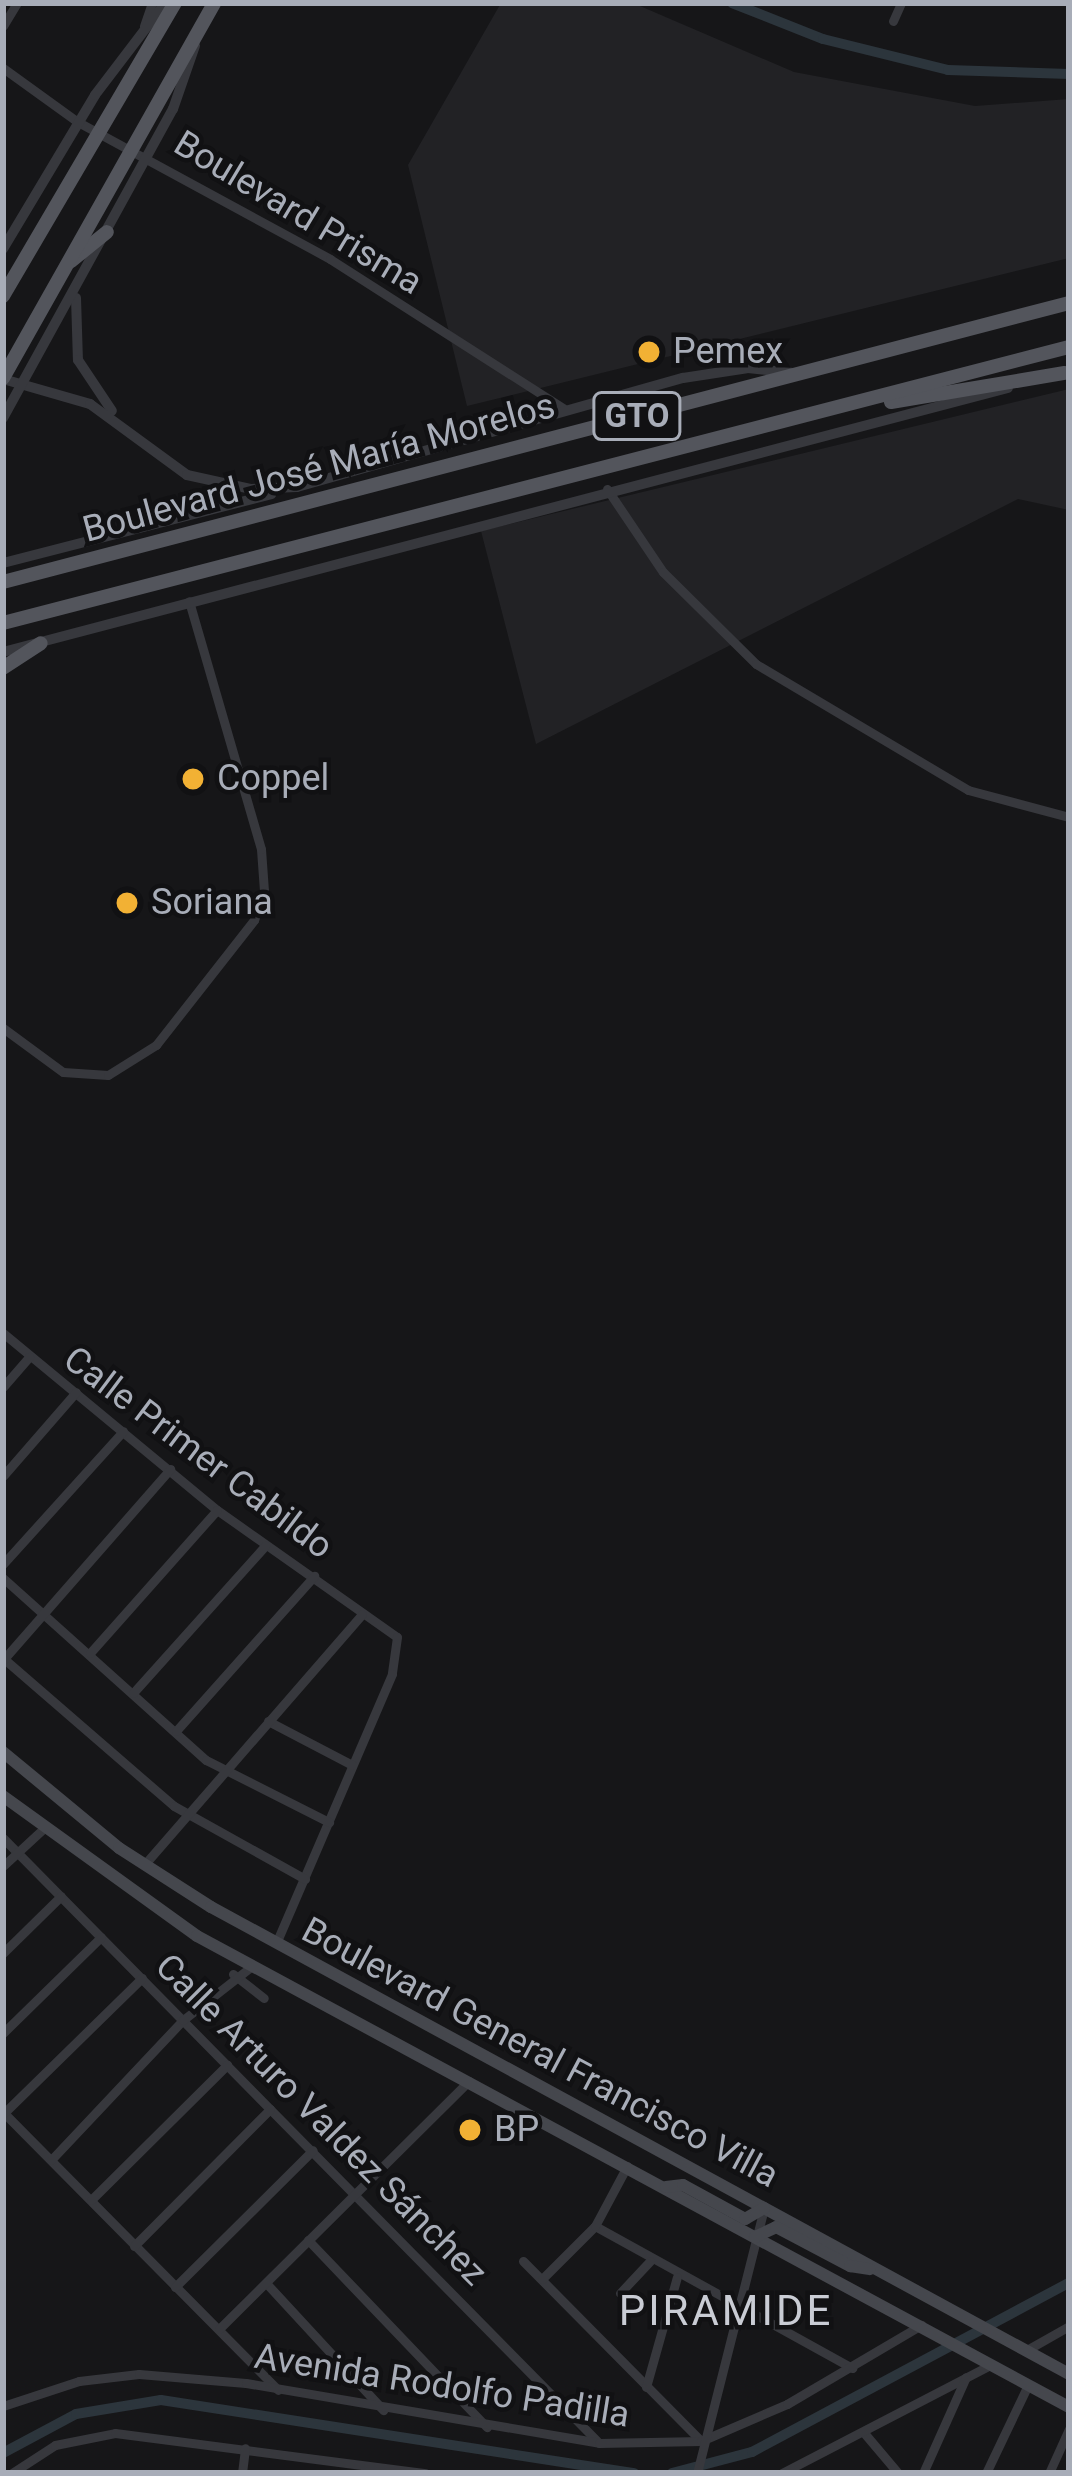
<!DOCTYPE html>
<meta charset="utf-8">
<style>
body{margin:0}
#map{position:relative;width:1072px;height:2476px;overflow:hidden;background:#161618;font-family:Roboto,sans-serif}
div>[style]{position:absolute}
.built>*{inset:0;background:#222225}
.canal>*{height:10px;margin:-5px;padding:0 5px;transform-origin:5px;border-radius:5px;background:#2c353c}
.minor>*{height:9px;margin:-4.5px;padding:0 4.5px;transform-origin:4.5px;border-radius:4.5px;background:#37383d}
.tertiary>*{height:10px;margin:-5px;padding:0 5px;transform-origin:5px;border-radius:5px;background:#37383d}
.secondary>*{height:12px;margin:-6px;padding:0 6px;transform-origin:6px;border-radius:6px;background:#45474d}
.primary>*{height:14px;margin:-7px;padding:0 7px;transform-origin:7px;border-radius:7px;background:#53555c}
.dots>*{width:33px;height:33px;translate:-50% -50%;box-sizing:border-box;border:6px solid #111113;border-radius:50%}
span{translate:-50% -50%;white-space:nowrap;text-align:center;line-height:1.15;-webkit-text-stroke:9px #111113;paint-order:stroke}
.shield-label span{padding:3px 9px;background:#111113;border:3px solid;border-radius:9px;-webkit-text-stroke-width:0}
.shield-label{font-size:33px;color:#a8adb8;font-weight:700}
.street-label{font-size:36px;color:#a8adb8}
.poi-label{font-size:36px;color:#a8adb8}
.left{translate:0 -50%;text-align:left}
.quarter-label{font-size:42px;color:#c9ccd4;letter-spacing:3px}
.frame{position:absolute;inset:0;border:6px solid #a8adb8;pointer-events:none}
</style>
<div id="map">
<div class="built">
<i style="clip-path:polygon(501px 3px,633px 3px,794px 72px,975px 106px,1069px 99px,1069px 258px,467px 406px,408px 165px)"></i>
<i style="clip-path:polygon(1069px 389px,1069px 510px,1018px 499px,536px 744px,481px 531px)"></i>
</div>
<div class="canal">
<i style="left:732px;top:3px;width:98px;rotate:21.6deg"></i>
<i style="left:823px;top:39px;width:129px;rotate:13.9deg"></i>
<i style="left:948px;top:70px;width:121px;rotate:1.9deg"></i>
<i style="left:3px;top:2453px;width:83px;rotate:-28.1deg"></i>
<i style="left:76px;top:2414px;width:86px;rotate:-9.4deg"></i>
<i style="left:161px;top:2400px;width:479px;rotate:8.8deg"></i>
<i style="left:672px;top:2473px;width:83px;rotate:-14.7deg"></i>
<i style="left:752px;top:2452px;width:359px;rotate:-28.1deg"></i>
</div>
<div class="minor">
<i style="left:893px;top:21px;width:20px;rotate:-66deg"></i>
<i style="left:3px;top:26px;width:27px;rotate:-59deg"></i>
<i style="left:144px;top:26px;width:24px;rotate:-71deg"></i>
<i style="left:3px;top:68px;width:92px;rotate:35.8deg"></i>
<i style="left:78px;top:122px;width:287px;rotate:28.5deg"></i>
<i style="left:330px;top:259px;width:277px;rotate:32.6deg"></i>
<i style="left:607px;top:489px;width:100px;rotate:56deg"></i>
<i style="left:663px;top:572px;width:131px;rotate:44.7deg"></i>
<i style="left:756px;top:664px;width:247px;rotate:30.7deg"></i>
<i style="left:968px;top:790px;width:105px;rotate:15deg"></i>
<i style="left:3px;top:1028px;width:74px;rotate:36.3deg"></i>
<i style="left:63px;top:1072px;width:45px;rotate:3.8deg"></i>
<i style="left:108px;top:1075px;width:57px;rotate:-32deg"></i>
<i style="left:156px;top:1045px;width:159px;rotate:-51.9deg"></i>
<i style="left:254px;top:920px;width:31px;rotate:-71deg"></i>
<i style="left:264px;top:891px;width:42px;rotate:-94.1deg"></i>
<i style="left:261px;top:849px;width:258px;rotate:-106.2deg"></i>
<i style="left:3px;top:1333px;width:278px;rotate:39.6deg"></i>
<i style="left:217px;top:1510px;width:220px;rotate:35.2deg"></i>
<i style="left:397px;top:1637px;width:37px;rotate:98deg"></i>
<i style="left:392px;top:1674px;width:293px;rotate:113.3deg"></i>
<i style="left:3px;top:1387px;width:40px;rotate:-49deg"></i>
<i style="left:3px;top:1476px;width:111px;rotate:-49deg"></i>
<i style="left:3px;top:1564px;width:179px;rotate:-47.9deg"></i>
<i style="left:3px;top:1578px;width:273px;rotate:41.9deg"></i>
<i style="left:206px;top:1760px;width:138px;rotate:26.8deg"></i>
<i style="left:90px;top:1653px;width:191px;rotate:-48.4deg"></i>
<i style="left:3px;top:1658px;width:226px;rotate:40.9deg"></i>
<i style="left:174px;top:1806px;width:150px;rotate:29.1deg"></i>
<i style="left:3px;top:1660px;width:254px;rotate:-48.8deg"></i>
<i style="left:133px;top:1693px;width:198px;rotate:-48.1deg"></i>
<i style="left:268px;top:1721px;width:95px;rotate:27.6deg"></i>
<i style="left:176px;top:1731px;width:208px;rotate:-48.3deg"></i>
<i style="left:3px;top:1838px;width:846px;rotate:45.43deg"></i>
<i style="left:144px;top:1865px;width:332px;rotate:-49deg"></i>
<i style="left:3px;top:1866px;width:53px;rotate:-42.7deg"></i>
<i style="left:3px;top:1953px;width:81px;rotate:-44.5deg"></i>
<i style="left:233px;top:1974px;width:39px;rotate:38deg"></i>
<i style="left:3px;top:2033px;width:137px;rotate:-44.4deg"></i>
<i style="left:3px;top:2112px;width:391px;rotate:45.3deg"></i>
<i style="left:4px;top:2113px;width:193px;rotate:-44.4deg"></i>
<i style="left:51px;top:2160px;width:192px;rotate:-46.7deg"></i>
<i style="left:183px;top:2020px;width:88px;rotate:-38deg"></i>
<i style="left:91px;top:2200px;width:192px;rotate:-44.8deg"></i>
<i style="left:595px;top:2226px;width:294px;rotate:28.9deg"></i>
<i style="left:308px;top:2240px;width:259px;rotate:46.3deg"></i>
<i style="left:134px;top:2246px;width:193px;rotate:-45.2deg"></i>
<i style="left:523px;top:2261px;width:253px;rotate:45.3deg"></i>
<i style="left:542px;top:2279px;width:75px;rotate:-45deg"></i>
<i style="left:595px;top:2226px;width:68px;rotate:-61.9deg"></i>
<i style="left:266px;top:2283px;width:173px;rotate:47.3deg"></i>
<i style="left:175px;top:2287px;width:194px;rotate:-44.8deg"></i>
<i style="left:620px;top:2293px;width:44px;rotate:-46.8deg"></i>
<i style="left:219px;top:2329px;width:352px;rotate:-44.8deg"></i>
<i style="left:1025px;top:2351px;width:51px;rotate:-29.6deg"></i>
<i style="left:646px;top:2387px;width:114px;rotate:-74.3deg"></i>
<i style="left:3px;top:2406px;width:80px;rotate:-18.2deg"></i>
<i style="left:79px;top:2381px;width:60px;rotate:-6.7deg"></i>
<i style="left:139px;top:2374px;width:107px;rotate:4.8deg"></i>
<i style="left:246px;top:2383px;width:358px;rotate:9.6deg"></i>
<i style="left:599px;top:2443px;width:102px;rotate:-1.1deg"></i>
<i style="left:701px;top:2441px;width:94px;rotate:-23.3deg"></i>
<i style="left:787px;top:2404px;width:156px;rotate:-30.5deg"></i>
<i style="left:865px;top:2434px;width:51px;rotate:49.8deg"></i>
<i style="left:12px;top:2473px;width:51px;rotate:-33.1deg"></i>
<i style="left:55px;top:2445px;width:61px;rotate:-11.3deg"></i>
<i style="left:115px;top:2433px;width:313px;rotate:7.4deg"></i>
<i style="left:242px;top:2473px;width:25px;rotate:-83deg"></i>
<i style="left:697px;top:2473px;width:273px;rotate:-75.8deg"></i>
<i style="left:782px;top:2473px;width:234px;rotate:-27.4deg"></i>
<i style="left:923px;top:2473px;width:105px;rotate:-65.9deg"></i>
<i style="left:986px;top:2473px;width:98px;rotate:-64.5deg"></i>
<i style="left:1049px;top:2473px;width:48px;rotate:-65.6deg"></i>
</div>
<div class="tertiary">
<i style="left:3px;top:249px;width:179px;rotate:-59.1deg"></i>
<i style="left:95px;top:95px;width:116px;rotate:-52.7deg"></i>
<i style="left:76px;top:298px;width:62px;rotate:88.2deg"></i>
<i style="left:78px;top:360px;width:61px;rotate:56.3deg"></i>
<i style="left:3px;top:379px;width:91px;rotate:16deg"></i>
<i style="left:90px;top:404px;width:120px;rotate:36.2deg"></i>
<i style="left:187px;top:475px;width:66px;rotate:12.3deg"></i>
<i style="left:251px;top:489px;width:46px;rotate:-2.5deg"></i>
<i style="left:297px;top:487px;width:401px;rotate:-15.8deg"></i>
<i style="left:683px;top:378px;width:66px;rotate:-8.7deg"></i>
<i style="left:748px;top:368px;width:45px;rotate:6.3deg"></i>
<i style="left:3px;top:418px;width:353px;rotate:-61.2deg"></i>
<i style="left:173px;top:109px;width:67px;rotate:-70.8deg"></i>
<i style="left:3px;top:563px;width:277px;rotate:-14.4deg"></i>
<i style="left:3px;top:652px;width:1039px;rotate:-14.72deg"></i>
</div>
<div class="secondary">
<i style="left:3px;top:1752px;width:151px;rotate:39.6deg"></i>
<i style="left:119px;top:1848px;width:109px;rotate:32.7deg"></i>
<i style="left:211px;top:1907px;width:977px;rotate:28.56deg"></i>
<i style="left:3px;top:1796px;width:239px;rotate:35.8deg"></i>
<i style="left:197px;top:1936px;width:991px;rotate:28.38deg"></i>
<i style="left:666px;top:2187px;width:17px;rotate:-7deg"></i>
<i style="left:683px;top:2185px;width:71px;rotate:28.7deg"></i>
<i style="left:745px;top:2219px;width:22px;rotate:-30deg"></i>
<i style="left:755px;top:2237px;width:23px;rotate:-25deg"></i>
<i style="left:776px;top:2227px;width:84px;rotate:27.8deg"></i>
<i style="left:850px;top:2266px;width:20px;rotate:9deg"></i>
</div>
<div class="primary">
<i style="left:71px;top:261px;width:46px;rotate:-38.9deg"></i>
<i style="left:3px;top:296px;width:340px;rotate:-59.6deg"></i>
<i style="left:3px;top:378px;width:430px;rotate:-60.6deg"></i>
<i style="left:891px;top:402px;width:176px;rotate:-9.5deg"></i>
<i style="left:3px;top:582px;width:1102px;rotate:-14.67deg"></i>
<i style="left:3px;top:623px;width:1101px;rotate:-14.52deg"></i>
<i style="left:3px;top:668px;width:45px;rotate:-33.3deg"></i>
</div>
<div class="dots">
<i style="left:649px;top:352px;background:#f2b134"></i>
<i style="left:193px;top:779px;background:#f2b134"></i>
<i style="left:127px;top:903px;background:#f2b134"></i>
<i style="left:470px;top:2130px;background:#f2b134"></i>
</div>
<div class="shield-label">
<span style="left:637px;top:416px">GTO</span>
</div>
<div class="street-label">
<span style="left:298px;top:213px;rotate:31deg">Boulevard Prisma</span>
<span style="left:319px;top:468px;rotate:-15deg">Boulevard José María Morelos</span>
<span style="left:198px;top:1453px;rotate:37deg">Calle Primer Cabildo</span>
<span style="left:540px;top:2053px;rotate:28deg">Boulevard General Francisco Villa</span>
<span style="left:321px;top:2120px;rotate:45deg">Calle Arturo Valdez Sánchez</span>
<span style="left:442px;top:2386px;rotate:9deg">Avenida Rodolfo Padilla</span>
</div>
<div class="poi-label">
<span class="left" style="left:673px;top:352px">Pemex</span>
<span class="left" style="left:217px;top:779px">Coppel</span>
<span class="left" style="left:151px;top:903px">Soriana</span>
<span class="left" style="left:494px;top:2130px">BP</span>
</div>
<div class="quarter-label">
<span style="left:726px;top:2311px">PIRAMIDE</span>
</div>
<div class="frame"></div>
</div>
